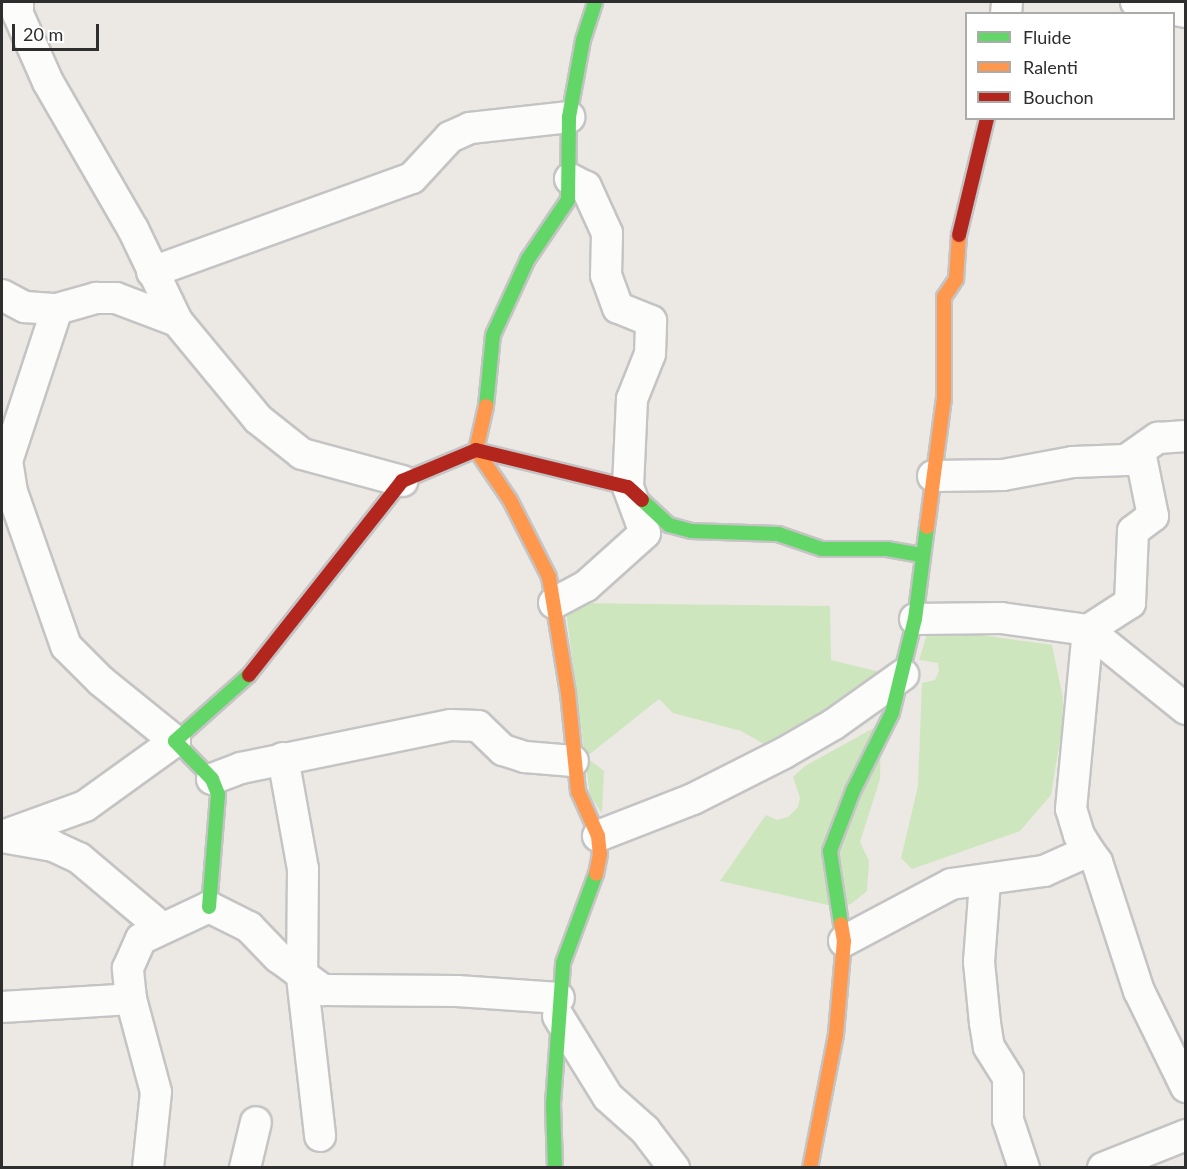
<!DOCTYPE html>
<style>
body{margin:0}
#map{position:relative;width:1187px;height:1169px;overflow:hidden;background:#ece8e4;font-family:Lato,sans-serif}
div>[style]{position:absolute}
.green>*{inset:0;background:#cee6be}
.roads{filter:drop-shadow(2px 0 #c5c4c5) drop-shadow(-2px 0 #c5c4c5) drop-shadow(0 2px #c5c4c5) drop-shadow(0 -2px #c5c4c5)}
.street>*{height:30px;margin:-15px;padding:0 15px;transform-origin:15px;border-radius:15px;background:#fcfcfb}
.fast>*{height:14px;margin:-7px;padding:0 7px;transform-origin:7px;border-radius:7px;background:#63d668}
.slow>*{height:14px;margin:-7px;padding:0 7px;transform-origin:7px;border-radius:7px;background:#ff974d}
.jam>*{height:14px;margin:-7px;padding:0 7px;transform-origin:7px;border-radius:7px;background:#b3261e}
span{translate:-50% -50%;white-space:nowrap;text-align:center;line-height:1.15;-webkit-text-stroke:4.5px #fff;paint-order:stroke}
.frame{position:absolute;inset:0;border:3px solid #2e2e2e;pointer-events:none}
.legend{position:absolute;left:965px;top:12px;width:210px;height:108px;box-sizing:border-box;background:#fff;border:2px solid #ababab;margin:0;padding:8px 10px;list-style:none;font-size:18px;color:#2e2e2e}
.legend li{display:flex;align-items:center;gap:12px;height:30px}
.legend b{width:30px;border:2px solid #ababab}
.scale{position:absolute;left:12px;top:24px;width:87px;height:27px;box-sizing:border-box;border:3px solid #2e2e2e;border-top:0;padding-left:8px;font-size:18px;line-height:21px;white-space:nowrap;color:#2e2e2e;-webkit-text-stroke:4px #fff;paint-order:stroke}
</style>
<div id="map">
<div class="green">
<i style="clip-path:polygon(565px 603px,830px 606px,831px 660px,884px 673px,773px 749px,741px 731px,673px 713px,659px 699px,586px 757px,604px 771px,602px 813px,590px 796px)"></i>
<i style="clip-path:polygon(929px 628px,1052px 645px,1063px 698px,1062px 728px,1051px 795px,1020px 831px,912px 869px,901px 858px,918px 786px,922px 683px,935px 680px,939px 671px,938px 663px,919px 660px)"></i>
<i style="clip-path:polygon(881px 724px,880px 779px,860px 842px,869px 861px,867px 891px,851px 904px,837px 907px,720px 881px,766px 815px,777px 820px,788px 817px,798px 807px,800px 798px,793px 777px,805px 766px)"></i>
</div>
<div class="roads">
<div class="street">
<i style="left:18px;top:2px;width:12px;rotate:90deg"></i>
<i style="left:18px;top:14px;width:74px;rotate:66.2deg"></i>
<i style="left:48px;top:82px;width:170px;rotate:60deg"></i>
<i style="left:133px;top:229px;width:102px;rotate:64.4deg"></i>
<i style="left:1136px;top:2px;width:51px;rotate:11.3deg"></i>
<i style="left:1006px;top:14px;width:12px;rotate:-85deg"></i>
<i style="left:152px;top:272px;width:276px;rotate:-19.9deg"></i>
<i style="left:412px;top:178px;width:56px;rotate:-47.2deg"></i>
<i style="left:450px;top:137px;width:22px;rotate:-24deg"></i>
<i style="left:470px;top:128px;width:100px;rotate:-6.3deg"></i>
<i style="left:2px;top:295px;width:26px;rotate:28deg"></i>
<i style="left:25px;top:307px;width:32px;rotate:4deg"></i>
<i style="left:57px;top:309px;width:41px;rotate:-15.8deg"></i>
<i style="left:96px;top:298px;width:20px"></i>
<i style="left:116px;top:298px;width:65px;rotate:20.7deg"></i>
<i style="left:177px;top:321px;width:127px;rotate:50.4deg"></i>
<i style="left:258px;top:419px;width:56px;rotate:38.5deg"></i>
<i style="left:302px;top:454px;width:104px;rotate:15.1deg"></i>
<i style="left:933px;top:476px;width:70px;rotate:-0.8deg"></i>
<i style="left:1003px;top:475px;width:71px;rotate:-10.5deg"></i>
<i style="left:1073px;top:462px;width:53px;rotate:-2.2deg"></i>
<i style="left:1126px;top:460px;width:39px;rotate:-35deg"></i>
<i style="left:1158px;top:438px;width:28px;rotate:-4deg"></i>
<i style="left:554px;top:603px;width:36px;rotate:-28deg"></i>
<i style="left:586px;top:586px;width:79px;rotate:-41.9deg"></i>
<i style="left:645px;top:533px;width:49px;rotate:-110.3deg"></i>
<i style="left:628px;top:487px;width:88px;rotate:-87.4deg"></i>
<i style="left:632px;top:399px;width:48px;rotate:-68.2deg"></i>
<i style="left:650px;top:354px;width:33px;rotate:-88deg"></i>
<i style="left:651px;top:321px;width:35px;rotate:-158deg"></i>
<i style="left:618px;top:308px;width:35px;rotate:-110deg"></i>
<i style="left:606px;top:275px;width:42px;rotate:-88.6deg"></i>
<i style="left:607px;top:233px;width:51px;rotate:-114.5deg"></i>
<i style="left:586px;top:187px;width:18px;rotate:-153deg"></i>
<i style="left:915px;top:619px;width:86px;rotate:-0.7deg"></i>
<i style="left:1001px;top:618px;width:88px;rotate:7.9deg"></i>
<i style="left:1088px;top:630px;width:126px;rotate:38.9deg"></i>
<i style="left:283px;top:758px;width:113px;rotate:79.8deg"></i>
<i style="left:303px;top:869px;width:108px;rotate:90.5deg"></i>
<i style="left:302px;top:977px;width:160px;rotate:83.5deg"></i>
<i style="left:212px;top:779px;width:31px;rotate:-21deg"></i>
<i style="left:241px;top:768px;width:214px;rotate:-11.6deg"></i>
<i style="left:451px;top:725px;width:27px;rotate:2deg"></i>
<i style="left:478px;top:726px;width:35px;rotate:44deg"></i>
<i style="left:503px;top:750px;width:23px;rotate:18deg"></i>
<i style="left:525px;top:757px;width:48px;rotate:4.8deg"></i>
<i style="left:2px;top:836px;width:88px;rotate:-19.9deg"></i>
<i style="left:85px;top:806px;width:111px;rotate:-35.8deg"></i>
<i style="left:175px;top:741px;width:95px;rotate:-141deg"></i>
<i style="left:101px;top:681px;width:49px;rotate:-135deg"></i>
<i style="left:66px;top:646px;width:163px;rotate:-109.3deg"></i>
<i style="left:12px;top:492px;width:31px;rotate:-99deg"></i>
<i style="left:7px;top:461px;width:160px;rotate:-71.8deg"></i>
<i style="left:598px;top:836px;width:102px;rotate:-21.3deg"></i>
<i style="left:693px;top:799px;width:102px;rotate:-26.8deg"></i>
<i style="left:784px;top:753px;width:58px;rotate:-30.1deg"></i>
<i style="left:834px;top:724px;width:85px;rotate:-35.4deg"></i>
<i style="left:2px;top:837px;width:52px;rotate:10deg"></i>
<i style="left:53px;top:846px;width:29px;rotate:25deg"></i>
<i style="left:79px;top:858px;width:109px;rotate:40.1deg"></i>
<i style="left:1089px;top:851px;width:14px;rotate:54deg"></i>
<i style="left:1097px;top:862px;width:136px;rotate:72deg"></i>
<i style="left:1139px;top:991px;width:107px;rotate:63.9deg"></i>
<i style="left:985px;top:882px;width:80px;rotate:94.3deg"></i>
<i style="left:979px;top:962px;width:61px;rotate:84.4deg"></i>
<i style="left:985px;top:1023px;width:24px;rotate:81deg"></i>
<i style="left:989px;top:1047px;width:36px;rotate:58deg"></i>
<i style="left:1008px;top:1078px;width:42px;rotate:90deg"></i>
<i style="left:1008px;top:1120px;width:51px;rotate:71.6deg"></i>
<i style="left:844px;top:941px;width:121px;rotate:-28deg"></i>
<i style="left:951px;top:884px;width:94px;rotate:-8deg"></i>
<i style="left:1044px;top:871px;width:49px;rotate:-24deg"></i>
<i style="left:1089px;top:851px;width:19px;rotate:-122deg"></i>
<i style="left:1079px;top:835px;width:27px;rotate:-107deg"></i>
<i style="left:1071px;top:809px;width:180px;rotate:-84.6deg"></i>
<i style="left:1088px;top:630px;width:50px;rotate:-32.7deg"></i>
<i style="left:1130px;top:603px;width:72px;rotate:-87.6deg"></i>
<i style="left:1133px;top:531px;width:25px;rotate:-37deg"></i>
<i style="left:1153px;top:516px;width:65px;rotate:-101.5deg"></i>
<i style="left:2px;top:1007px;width:129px;rotate:-3.5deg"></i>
<i style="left:558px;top:1016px;width:95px;rotate:58.3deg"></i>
<i style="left:608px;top:1097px;width:50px;rotate:41.7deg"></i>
<i style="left:645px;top:1130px;width:48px;rotate:52.7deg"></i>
<i style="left:148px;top:1168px;width:76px;rotate:-84deg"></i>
<i style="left:156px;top:1092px;width:96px;rotate:-105deg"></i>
<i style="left:131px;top:999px;width:31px;rotate:-96deg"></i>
<i style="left:128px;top:968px;width:32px;rotate:-66deg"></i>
<i style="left:141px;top:939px;width:75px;rotate:-25.2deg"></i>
<i style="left:209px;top:907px;width:45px;rotate:26.6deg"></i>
<i style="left:249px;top:927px;width:42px;rotate:46deg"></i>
<i style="left:278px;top:957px;width:56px;rotate:36.3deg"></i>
<i style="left:323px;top:990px;width:134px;rotate:0.4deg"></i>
<i style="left:457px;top:991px;width:102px;rotate:3.9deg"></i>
<i style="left:245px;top:1168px;width:47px;rotate:-76.6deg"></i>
<i style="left:1103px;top:1168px;width:89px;rotate:-21.7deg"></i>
</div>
<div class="fast">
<i style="left:486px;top:406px;width:71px;rotate:-84.4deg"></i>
<i style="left:493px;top:335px;width:84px;rotate:-65.3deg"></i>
<i style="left:528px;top:259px;width:71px;rotate:-55.9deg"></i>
<i style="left:568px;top:200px;width:83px;rotate:-89.3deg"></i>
<i style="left:569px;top:117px;width:78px;rotate:-79.7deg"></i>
<i style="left:583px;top:40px;width:40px;rotate:-72deg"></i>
<i style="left:642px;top:500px;width:37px;rotate:43deg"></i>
<i style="left:669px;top:525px;width:23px;rotate:15deg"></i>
<i style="left:691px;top:531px;width:87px;rotate:2deg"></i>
<i style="left:778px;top:534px;width:46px;rotate:18.8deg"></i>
<i style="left:822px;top:549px;width:65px"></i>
<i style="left:887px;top:549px;width:36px;rotate:10deg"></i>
<i style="left:209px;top:907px;width:113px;rotate:-85.4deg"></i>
<i style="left:218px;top:794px;width:16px;rotate:-112deg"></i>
<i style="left:212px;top:779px;width:53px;rotate:-134.2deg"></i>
<i style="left:175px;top:741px;width:99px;rotate:-41.7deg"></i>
<i style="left:841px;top:924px;width:74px;rotate:-98.6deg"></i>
<i style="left:830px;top:851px;width:64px;rotate:-69deg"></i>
<i style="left:853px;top:791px;width:87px;rotate:-63.4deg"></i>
<i style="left:892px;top:713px;width:97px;rotate:-76.3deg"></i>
<i style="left:915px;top:619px;width:93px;rotate:-82.6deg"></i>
<i style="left:555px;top:1168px;width:64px;rotate:-91.8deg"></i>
<i style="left:553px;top:1104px;width:141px;rotate:-85.9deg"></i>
<i style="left:563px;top:963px;width:95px;rotate:-69.7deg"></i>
</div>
<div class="slow">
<i style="left:486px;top:406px;width:45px;rotate:102.8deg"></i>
<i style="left:476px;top:450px;width:60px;rotate:55.8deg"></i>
<i style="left:510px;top:500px;width:86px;rotate:63.1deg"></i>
<i style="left:549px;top:577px;width:118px;rotate:80.7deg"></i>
<i style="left:568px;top:693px;width:99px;rotate:84.2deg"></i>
<i style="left:578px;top:791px;width:49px;rotate:66deg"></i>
<i style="left:598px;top:836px;width:18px;rotate:84deg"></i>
<i style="left:600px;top:854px;width:20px;rotate:101deg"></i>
<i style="left:927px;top:527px;width:130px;rotate:-82.5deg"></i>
<i style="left:944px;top:398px;width:101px;rotate:-90deg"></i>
<i style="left:944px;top:297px;width:22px;rotate:-56deg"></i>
<i style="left:956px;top:279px;width:44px;rotate:-86.1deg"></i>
<i style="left:810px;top:1168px;width:136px;rotate:-79deg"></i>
<i style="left:836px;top:1034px;width:93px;rotate:-85.1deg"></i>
<i style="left:844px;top:941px;width:17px;rotate:-100deg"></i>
</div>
<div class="jam">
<i style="left:959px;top:235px;width:120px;rotate:-76.5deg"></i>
<i style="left:249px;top:675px;width:247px;rotate:-51.7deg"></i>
<i style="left:402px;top:481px;width:80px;rotate:-22.7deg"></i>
<i style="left:476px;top:450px;width:156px;rotate:13.7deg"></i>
<i style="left:628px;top:487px;width:19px;rotate:43deg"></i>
</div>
</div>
<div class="frame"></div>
<ul class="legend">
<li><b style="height:8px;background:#63d668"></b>Fluide</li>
<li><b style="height:8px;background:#ff974d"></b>Ralenti</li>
<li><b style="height:8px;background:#b3261e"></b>Bouchon</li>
</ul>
<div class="scale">20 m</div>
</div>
